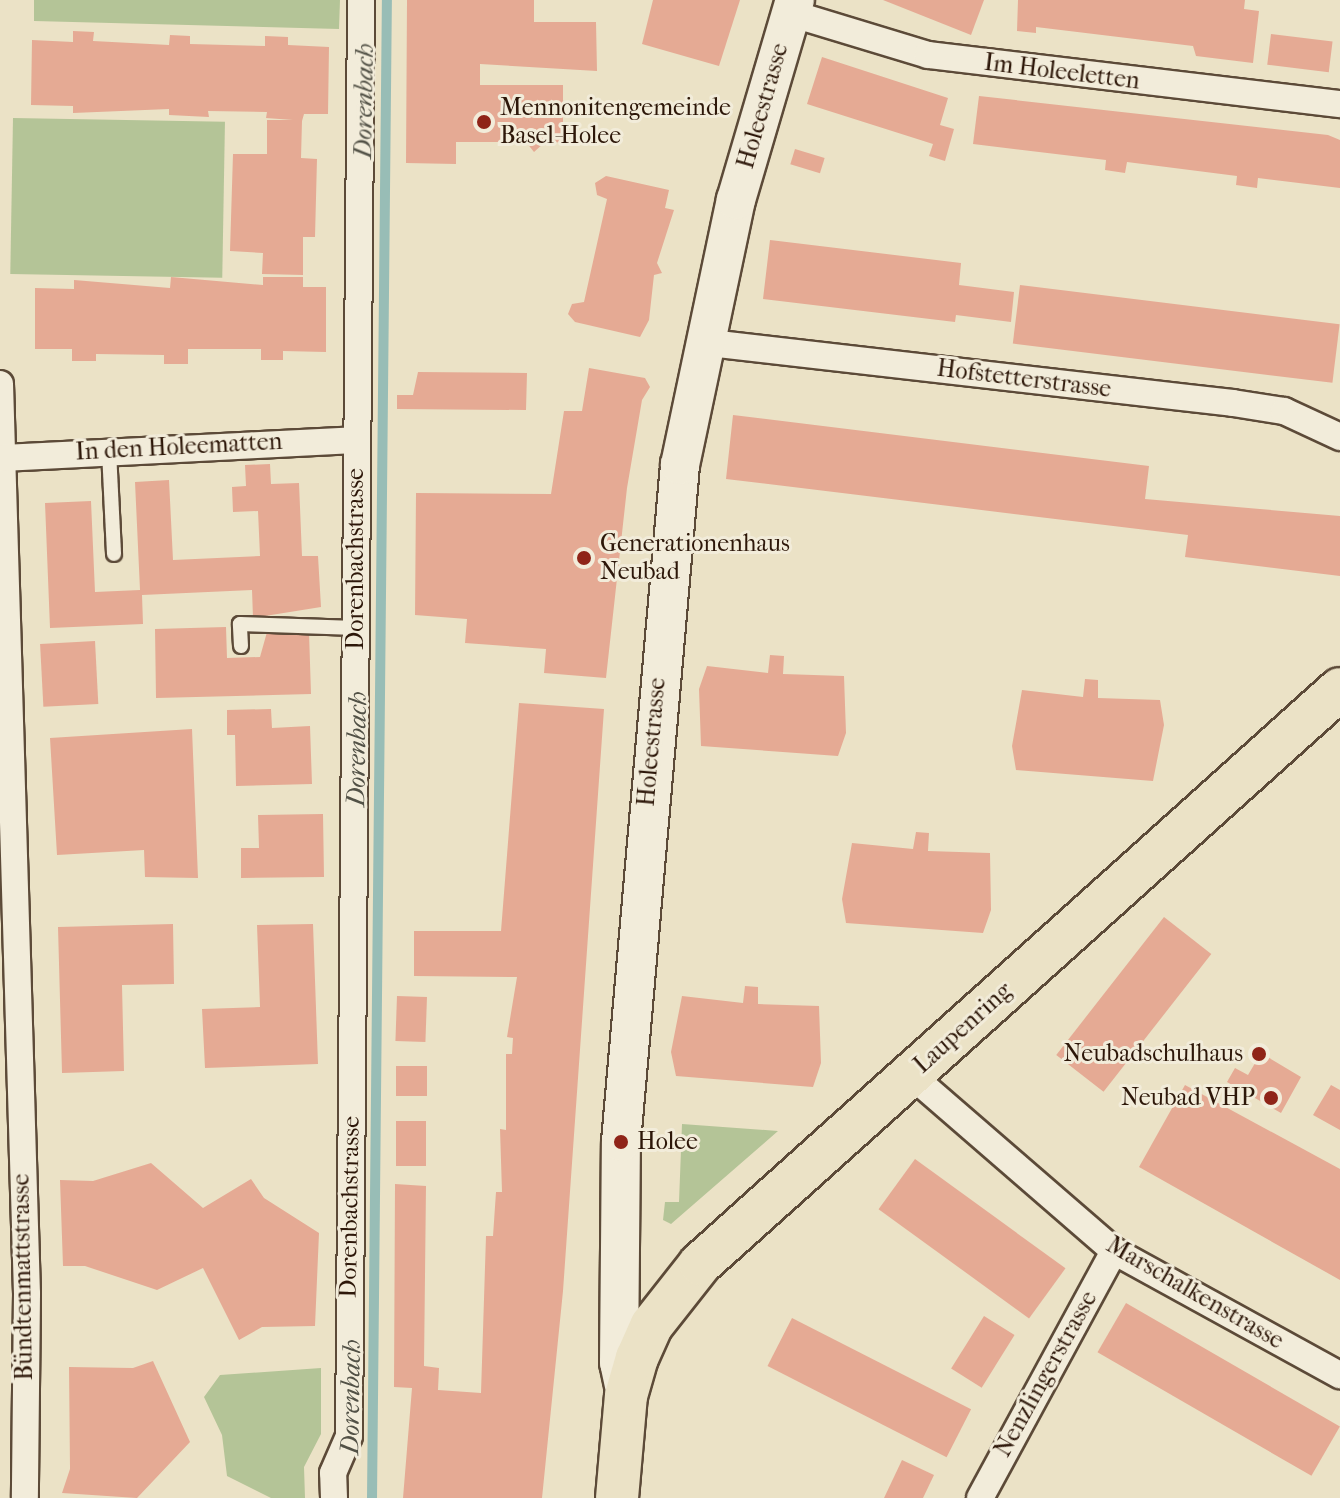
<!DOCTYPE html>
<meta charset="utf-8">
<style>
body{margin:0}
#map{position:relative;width:1340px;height:1498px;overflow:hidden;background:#ebe2c6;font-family:"IM FELL French Canon",serif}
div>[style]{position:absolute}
.green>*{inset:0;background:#b4c497;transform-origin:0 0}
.stream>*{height:10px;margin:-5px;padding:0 5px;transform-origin:5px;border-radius:5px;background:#98bdb6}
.building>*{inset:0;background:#e5aa94;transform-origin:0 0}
.roads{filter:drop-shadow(2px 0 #5c4a38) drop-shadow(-2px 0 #5c4a38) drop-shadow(0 2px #5c4a38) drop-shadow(0 -2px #5c4a38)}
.lane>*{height:14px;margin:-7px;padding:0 7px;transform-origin:7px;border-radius:7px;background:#f2ecda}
.street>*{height:26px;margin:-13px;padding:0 13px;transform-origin:13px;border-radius:13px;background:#f2ecda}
.secondary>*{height:38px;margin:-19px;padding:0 19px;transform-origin:19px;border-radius:19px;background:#f2ecda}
.primary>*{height:42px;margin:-21px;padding:0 21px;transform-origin:21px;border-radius:21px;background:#ebe2c6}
.dots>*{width:22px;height:22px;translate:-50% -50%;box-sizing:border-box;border:4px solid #f2ecda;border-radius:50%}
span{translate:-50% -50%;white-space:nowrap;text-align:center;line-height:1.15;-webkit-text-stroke:6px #f2ecda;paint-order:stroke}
.street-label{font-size:24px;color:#2d1709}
.poi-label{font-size:24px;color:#2d1709}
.left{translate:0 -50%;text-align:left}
.right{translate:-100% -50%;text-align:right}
.water-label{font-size:26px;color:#525146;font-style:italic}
</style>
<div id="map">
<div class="green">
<i style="clip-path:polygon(34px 0,340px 0,339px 29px,34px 21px)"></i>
<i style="left:13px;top:118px;width:212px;height:156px;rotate:1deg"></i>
<i style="clip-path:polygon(682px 1124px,778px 1131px,671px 1224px,663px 1220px,665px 1202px,679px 1202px)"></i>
<i style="clip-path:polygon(321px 1368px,321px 1434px,304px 1467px,305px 1498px,271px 1498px,227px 1476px,222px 1435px,204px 1397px,220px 1375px)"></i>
</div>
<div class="stream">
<i style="left:372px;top:1498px;width:1498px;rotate:-89.43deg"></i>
</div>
<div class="building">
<i style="clip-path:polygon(407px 0,534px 0,534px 22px,596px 22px,597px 71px,480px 64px,480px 85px,563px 85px,563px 142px,544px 143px,534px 152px,526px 142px,456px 142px,456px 164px,406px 163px)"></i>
<i style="clip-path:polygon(653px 0,740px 0,719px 66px,642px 44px)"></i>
<i style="clip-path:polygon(883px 0,984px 0,971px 35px)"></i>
<i style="clip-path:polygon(1018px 0,1245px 0,1244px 9px,1259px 11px,1253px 63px,1196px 56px,1193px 46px,1036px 27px,1036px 33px,1017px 31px)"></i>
<i style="clip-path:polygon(73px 31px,94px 32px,93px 41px,169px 45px,170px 35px,190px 36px,190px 44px,265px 46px,265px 36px,288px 37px,288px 45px,329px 47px,328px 114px,304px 114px,302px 121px,301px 158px,317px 159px,315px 237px,303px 237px,303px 275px,262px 274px,263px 253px,230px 251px,233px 154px,267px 154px,267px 120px,293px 120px,266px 118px,267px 112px,208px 111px,209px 117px,169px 115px,169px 109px,73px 113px,73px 106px,31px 105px,32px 40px,73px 42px)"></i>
<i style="left:1271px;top:34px;width:62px;height:31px;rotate:7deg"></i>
<i style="clip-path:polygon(822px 57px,948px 98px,940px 125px,954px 129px,945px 161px,929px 156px,933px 144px,807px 104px)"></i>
<i style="clip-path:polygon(979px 96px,1328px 135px,1340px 140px,1340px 188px,1258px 178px,1257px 188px,1236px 185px,1237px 176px,1127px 162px,1125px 173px,1105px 170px,1106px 160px,973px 144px)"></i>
<i style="left:795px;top:149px;width:31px;height:16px;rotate:17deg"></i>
<i style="clip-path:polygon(606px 176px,669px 190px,665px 208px,674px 210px,657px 263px,662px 273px,654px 275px,649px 320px,640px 337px,575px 322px,568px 314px,572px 304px,584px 302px,607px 199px,597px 195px,595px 183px)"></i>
<i style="clip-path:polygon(770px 240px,961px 263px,959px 285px,1014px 292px,1011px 322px,956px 315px,955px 322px,763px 299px)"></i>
<i style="clip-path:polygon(171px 277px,263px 285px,263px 277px,303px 277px,303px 287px,326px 287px,326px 352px,283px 351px,283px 360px,261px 360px,261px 349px,188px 349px,188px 364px,164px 364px,164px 355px,96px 354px,96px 361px,72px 361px,72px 349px,35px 349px,35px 288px,74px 289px,74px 280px,170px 288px)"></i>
<i style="left:1020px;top:285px;width:322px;height:59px;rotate:7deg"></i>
<i style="clip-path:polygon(589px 368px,645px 378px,650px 387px,642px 400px,627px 488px,606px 678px,544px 673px,546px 649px,465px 643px,467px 619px,415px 615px,416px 493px,551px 494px,564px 411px,582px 411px)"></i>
<i style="clip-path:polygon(418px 372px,527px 373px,526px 410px,397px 409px,397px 395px,413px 395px)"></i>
<i style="clip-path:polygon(733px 415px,1149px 466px,1145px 499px,1340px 516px,1340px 576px,1185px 557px,1188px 535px,726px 479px)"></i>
<i style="clip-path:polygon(270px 464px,271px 484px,299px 483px,302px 556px,318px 556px,321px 607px,253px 618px,252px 590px,142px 595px,143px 624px,50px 628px,45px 503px,91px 501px,95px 592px,140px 590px,135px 482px,169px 480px,173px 560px,260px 556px,258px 511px,233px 512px,232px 487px,246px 486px,245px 465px)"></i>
<i style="clip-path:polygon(226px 627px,227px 658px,260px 657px,267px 632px,309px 632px,311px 694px,156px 698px,155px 629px)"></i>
<i style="left:95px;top:641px;width:63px;height:55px;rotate:87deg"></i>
<i style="clip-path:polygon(770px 655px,784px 656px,783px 674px,844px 676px,846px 733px,838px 756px,701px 746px,699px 689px,707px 666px,768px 673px)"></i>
<i style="clip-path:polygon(1085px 679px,1098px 680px,1098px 698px,1160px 700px,1164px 725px,1153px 781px,1016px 770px,1012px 746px,1022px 690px,1083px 697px)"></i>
<i style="clip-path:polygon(519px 703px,604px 709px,563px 1291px,542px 1498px,403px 1498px,412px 1388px,394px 1387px,395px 1184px,426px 1186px,424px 1366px,439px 1368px,438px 1390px,481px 1393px,486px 1236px,493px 1236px,496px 1192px,502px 1192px,500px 1129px,506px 1130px,506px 1054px,512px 1054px,513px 1038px,507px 1037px,517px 977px,414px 976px,414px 931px,501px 931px)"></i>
<i style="clip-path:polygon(271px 709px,272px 728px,310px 726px,312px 784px,236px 786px,235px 735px,227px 735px,227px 710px)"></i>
<i style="clip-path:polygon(192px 729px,198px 878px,145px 877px,144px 850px,57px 855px,50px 738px)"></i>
<i style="clip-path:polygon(323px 814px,324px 877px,241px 878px,241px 848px,259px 848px,258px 815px)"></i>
<i style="clip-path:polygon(916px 832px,929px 833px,928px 851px,990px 853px,991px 910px,983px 933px,846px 923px,842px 899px,852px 843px,913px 849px)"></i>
<i style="left:1164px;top:917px;width:60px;height:175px;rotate:38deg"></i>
<i style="clip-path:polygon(173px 924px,174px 984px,122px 985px,124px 1071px,62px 1073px,58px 927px)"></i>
<i style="clip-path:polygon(313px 924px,318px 1064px,205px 1068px,202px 1009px,260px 1007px,257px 925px)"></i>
<i style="clip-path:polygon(745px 986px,758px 987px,758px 1004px,819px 1006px,821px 1063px,813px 1087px,676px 1076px,671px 1052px,682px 996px,743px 1003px)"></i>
<i style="left:397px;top:996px;width:30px;height:45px;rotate:2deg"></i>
<i style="clip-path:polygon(1261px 1053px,1301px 1077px,1281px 1113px,1227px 1082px,1235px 1068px,1248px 1075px)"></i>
<i style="left:396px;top:1066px;width:31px;height:30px"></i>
<i style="clip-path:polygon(1185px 1085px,1340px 1169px,1340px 1280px,1139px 1167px)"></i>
<i style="clip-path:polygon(1331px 1085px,1340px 1090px,1340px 1130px,1313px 1115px)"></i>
<i style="left:396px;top:1121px;width:30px;height:45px"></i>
<i style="left:915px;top:1159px;width:186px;height:62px;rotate:36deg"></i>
<i style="clip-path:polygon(151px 1163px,203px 1208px,251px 1179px,264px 1198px,319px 1233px,315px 1326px,262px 1327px,239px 1340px,203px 1268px,157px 1290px,85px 1266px,63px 1266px,60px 1180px,93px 1181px)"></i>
<i style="left:1126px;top:1303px;width:247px;height:57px;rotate:30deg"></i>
<i style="left:984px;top:1316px;width:36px;height:62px;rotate:32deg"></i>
<i style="left:792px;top:1318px;width:201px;height:54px;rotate:27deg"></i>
<i style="clip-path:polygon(153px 1361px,190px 1442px,137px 1498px,62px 1493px,70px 1469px,69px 1367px,133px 1368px)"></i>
<i style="clip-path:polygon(902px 1460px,934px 1475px,923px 1498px,884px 1498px)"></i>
</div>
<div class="roads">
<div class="lane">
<i style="left:109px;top:451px;width:103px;rotate:87.2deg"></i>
<i style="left:241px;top:646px;width:22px;rotate:-93deg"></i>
<i style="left:240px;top:624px;width:116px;rotate:2deg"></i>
</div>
<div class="street">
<i style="left:790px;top:13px;width:144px;rotate:16.9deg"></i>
<i style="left:928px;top:55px;width:415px;rotate:6.8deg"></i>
<i style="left:701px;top:342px;width:535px;rotate:6.54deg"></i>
<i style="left:1233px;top:403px;width:52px;rotate:8.9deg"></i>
<i style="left:1284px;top:411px;width:62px;rotate:24.9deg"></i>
<i style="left:0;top:384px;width:910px;rotate:88.3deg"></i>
<i style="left:27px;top:1294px;width:204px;rotate:90.6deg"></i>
<i style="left:2px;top:458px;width:355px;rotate:-2.9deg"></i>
<i style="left:911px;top:1075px;width:269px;rotate:40.9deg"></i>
<i style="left:1114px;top:1251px;width:258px;rotate:28.8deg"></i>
<i style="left:334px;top:1498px;width:25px;rotate:-92deg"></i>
<i style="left:333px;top:1473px;width:40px;rotate:-66.6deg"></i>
<i style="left:349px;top:1436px;width:1436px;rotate:-89.52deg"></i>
<i style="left:980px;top:1498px;width:281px;rotate:-61.5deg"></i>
</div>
<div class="secondary">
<i style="left:626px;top:1395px;width:33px;rotate:-102deg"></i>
<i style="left:619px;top:1363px;width:221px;rotate:-89.5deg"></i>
<i style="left:621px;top:1142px;width:680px;rotate:-85.02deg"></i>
<i style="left:680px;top:465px;width:271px;rotate:-78.1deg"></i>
<i style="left:736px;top:200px;width:209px;rotate:-73.6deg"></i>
</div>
<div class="primary">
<i style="left:617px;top:1498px;width:102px;rotate:-85deg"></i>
<i style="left:626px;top:1396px;width:40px;rotate:-74deg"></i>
<i style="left:637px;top:1358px;width:36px;rotate:-66deg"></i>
<i style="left:652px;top:1325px;width:78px;rotate:-51.8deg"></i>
<i style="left:700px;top:1264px;width:860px;rotate:-41.94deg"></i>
</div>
</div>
<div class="dots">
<i style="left:484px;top:122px;background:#8f2418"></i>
<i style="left:584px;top:558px;background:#8f2418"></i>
<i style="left:1259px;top:1054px;background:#8f2418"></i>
<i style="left:1271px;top:1098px;background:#8f2418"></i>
<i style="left:621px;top:1142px;background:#8f2418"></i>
</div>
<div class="street-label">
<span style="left:1062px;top:72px;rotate:7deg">Im Holeeletten</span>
<span style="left:763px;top:106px;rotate:-74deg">Holeestrasse</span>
<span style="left:1024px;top:379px;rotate:7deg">Hofstetterstrasse</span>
<span style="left:179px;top:447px;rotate:-3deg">In den Holeematten</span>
<span style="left:356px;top:559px;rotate:-90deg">Dorenbachstrasse</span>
<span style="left:652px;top:742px;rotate:-85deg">Holeestrasse</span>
<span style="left:963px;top:1028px;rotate:-42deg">Laupenring</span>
<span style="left:350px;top:1207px;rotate:-89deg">Dorenbachstrasse</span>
<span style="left:23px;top:1277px;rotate:-91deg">Bündtenmattstrasse</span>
<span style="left:1195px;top:1293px;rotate:30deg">Marschalkenstrasse</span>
<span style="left:1046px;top:1374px;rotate:-61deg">Nenzlingerstrasse</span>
</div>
<div class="poi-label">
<span class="left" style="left:500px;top:122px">Mennonitengemeinde<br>Basel-Holee</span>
<span class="left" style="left:600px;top:558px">Generationenhaus<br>Neubad</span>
<span class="right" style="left:1243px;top:1054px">Neubadschulhaus</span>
<span class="right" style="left:1255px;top:1098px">Neubad VHP</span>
<span class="left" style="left:637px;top:1142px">Holee</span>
</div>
<div class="water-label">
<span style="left:364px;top:101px;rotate:-89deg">Dorenbach</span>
<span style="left:357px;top:749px;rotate:-89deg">Dorenbach</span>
<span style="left:351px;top:1397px;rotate:-89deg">Dorenbach</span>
</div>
</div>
